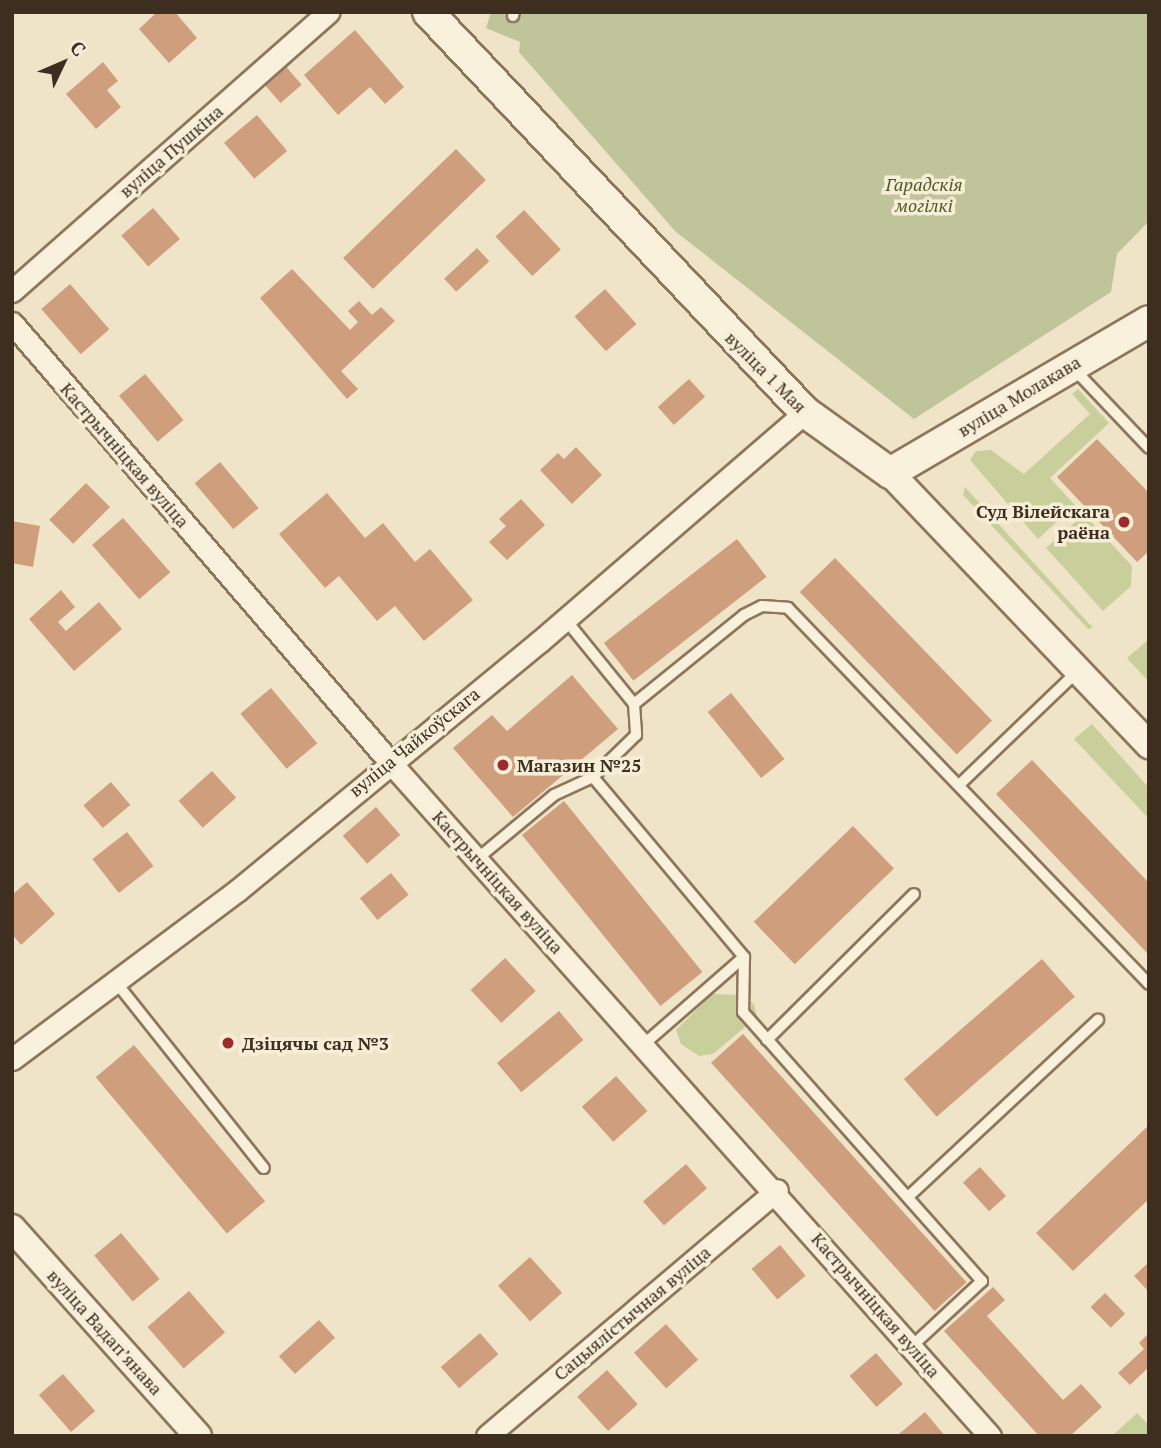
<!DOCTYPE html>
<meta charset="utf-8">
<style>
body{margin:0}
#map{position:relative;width:1161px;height:1448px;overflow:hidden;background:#f0e4c8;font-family:"PT Serif",serif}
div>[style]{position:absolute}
.green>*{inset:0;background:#c9cf9b}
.cemetery>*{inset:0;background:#bfc49a}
.building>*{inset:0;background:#cf9f7d;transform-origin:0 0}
.roads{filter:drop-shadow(2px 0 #8d765c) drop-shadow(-2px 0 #8d765c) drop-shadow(0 2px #8d765c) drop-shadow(0 -2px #8d765c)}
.service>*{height:10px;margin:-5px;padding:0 5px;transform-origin:5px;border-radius:5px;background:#faf1dc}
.minor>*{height:21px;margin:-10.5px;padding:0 10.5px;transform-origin:10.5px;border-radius:10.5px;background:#faf1dc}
.tertiary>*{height:26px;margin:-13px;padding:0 13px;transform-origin:13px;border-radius:13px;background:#faf1dc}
.secondary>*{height:30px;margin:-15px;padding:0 15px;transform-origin:15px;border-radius:15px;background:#faf1dc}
.dots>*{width:19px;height:19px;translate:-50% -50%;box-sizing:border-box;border:4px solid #f7eed8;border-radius:50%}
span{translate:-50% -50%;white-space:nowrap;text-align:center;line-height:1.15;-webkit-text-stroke:7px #f7eed8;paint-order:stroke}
.street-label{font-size:18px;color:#3d2e20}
.park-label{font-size:18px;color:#4d5a26;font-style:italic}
.poi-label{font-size:18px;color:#3d2e20;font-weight:700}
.right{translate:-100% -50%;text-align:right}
.left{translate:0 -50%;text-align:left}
.frame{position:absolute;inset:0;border:14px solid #3d2e20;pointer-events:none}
.north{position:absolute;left:28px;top:28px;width:70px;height:70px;-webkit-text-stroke:5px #f7eed8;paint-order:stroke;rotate:46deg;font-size:19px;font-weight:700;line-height:28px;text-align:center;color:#3d2e20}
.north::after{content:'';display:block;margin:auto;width:24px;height:32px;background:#3d2e20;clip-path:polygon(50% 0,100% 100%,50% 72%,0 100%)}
</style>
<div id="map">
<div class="green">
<i style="clip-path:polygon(1078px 389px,1109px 423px,1050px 478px,1075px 505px,1038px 539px,970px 460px,976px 451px,991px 450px,1024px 474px,1090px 414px,1072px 394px)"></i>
<i style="clip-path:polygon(965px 487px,1093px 628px,1088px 629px,963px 495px)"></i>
<i style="clip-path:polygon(1084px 514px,1132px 566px,1131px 586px,1103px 611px,1046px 548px)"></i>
<i style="clip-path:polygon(1149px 639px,1149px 682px,1127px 658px)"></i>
<i style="clip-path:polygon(1092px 724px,1149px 788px,1149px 819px,1074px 739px)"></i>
<i style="clip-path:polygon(712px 994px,742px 995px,754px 1004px,757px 1017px,713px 1054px,699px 1056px,681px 1044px,676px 1030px)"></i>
<i style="clip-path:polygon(1137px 1413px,1149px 1425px,1149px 1436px,1112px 1436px)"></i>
</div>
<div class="cemetery">
<i style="clip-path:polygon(491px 12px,1149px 12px,1149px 221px,1117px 254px,1111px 292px,914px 419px,675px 231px,519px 52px,520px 42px,486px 28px)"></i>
</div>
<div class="building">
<i style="clip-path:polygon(157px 12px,175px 12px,197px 38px,169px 63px,139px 29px)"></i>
<i style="clip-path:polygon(355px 30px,404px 87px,385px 104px,370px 87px,338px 115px,304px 75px)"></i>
<i style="clip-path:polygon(103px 62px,118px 81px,107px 90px,121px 107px,96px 129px,66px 94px)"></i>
<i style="left:282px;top:62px;width:30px;height:28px;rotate:49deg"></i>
<i style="left:257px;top:115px;width:47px;height:43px;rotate:50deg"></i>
<i style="left:456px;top:149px;width:43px;height:157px;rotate:46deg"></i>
<i style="left:153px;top:208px;width:41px;height:42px;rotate:49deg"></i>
<i style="left:524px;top:210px;width:54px;height:39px;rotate:47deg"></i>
<i style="left:477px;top:248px;width:18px;height:45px;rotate:47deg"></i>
<i style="clip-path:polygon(292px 269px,350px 330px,358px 322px,348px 311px,359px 301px,372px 315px,381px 307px,395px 321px,341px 371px,358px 389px,347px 399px,260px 298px)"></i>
<i style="left:70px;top:284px;width:60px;height:38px;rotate:49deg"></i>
<i style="left:605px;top:289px;width:47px;height:41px;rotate:48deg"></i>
<i style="left:145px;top:374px;width:60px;height:34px;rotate:50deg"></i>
<i style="left:689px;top:379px;width:24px;height:42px;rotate:48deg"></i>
<i style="clip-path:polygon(1097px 439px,1149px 493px,1149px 551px,1137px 562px,1057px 477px)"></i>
<i style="clip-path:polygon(576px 447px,602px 475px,572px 504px,540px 470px,558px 453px,564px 459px)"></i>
<i style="left:220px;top:462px;width:60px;height:33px;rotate:50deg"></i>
<i style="left:86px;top:483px;width:34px;height:52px;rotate:45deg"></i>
<i style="clip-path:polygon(327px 493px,365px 538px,383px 523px,415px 562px,430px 549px,473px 600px,424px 641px,395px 606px,377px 621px,339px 576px,325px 588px,279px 534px)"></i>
<i style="clip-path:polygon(521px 499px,545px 525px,507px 560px,489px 542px,506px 526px,499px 519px)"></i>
<i style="left:123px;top:518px;width:72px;height:41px;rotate:49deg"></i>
<i style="clip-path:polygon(12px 521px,40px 526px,33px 567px,12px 563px)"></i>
<i style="left:737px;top:539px;width:48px;height:169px;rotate:52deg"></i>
<i style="left:835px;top:558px;width:226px;height:49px;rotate:46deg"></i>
<i style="clip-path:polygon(61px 590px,75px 607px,58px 622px,66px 631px,99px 602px,122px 629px,74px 671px,29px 619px)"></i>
<i style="clip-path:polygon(572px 675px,618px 729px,513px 817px,453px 748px,492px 715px,507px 731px)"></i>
<i style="left:271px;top:688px;width:72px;height:40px;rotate:50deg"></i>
<i style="left:731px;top:693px;width:85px;height:30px;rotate:51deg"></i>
<i style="clip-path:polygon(1032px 760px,1149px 883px,1149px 955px,996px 794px)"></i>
<i style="left:212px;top:771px;width:36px;height:45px;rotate:48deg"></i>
<i style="left:111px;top:782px;width:30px;height:36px;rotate:50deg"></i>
<i style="left:564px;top:801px;width:220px;height:54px;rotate:51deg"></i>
<i style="left:376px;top:807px;width:37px;height:44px;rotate:49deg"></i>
<i style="left:853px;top:826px;width:59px;height:138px;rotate:46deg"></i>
<i style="left:127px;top:832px;width:43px;height:44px;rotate:52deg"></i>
<i style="left:391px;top:873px;width:28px;height:40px;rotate:51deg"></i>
<i style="clip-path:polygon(27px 882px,55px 914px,21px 945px,12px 934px,12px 895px)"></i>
<i style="left:505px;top:958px;width:45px;height:47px;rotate:47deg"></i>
<i style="left:1042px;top:959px;width:50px;height:183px;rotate:49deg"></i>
<i style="left:559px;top:1011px;width:38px;height:81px;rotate:50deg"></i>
<i style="left:743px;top:1034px;width:334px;height:43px;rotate:48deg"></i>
<i style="left:134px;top:1045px;width:204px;height:50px;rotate:50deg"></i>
<i style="left:616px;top:1076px;width:47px;height:46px;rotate:48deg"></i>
<i style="clip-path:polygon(1149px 1125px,1149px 1199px,1073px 1271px,1036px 1233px)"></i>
<i style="left:686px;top:1164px;width:32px;height:57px;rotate:49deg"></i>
<i style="left:980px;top:1167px;width:39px;height:23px;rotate:48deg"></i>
<i style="left:121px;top:1233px;width:60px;height:35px;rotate:50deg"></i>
<i style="left:780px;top:1245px;width:40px;height:37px;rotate:50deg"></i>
<i style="left:530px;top:1257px;width:48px;height:43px;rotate:48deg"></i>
<i style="clip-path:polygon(1149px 1262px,1149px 1292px,1134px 1276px)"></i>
<i style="clip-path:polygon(993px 1287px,1005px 1300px,987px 1316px,1063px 1400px,1081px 1384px,1102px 1407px,1070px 1436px,1039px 1436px,944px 1331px)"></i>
<i style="left:189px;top:1291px;width:55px;height:55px;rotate:49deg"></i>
<i style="left:1105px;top:1293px;width:29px;height:20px;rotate:46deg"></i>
<i style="left:319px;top:1320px;width:24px;height:54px;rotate:48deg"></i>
<i style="left:666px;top:1324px;width:48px;height:43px;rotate:48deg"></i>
<i style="left:480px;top:1333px;width:28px;height:52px;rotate:49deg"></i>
<i style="clip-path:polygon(1149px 1333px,1149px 1367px,1130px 1385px,1118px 1373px,1144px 1349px,1139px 1343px)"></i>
<i style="left:876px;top:1353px;width:41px;height:35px;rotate:49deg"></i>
<i style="left:607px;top:1370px;width:46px;height:40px;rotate:48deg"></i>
<i style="left:63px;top:1374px;width:49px;height:32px;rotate:49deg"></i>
<i style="clip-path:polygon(925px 1412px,945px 1436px,900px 1436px,899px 1434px)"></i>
</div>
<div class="roads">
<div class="service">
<i style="left:513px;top:16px;width:4px;rotate:-76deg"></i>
<i style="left:1073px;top:368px;width:110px;rotate:46.5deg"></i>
<i style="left:565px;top:619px;width:109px;rotate:50.9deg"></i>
<i style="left:634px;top:704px;width:31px;rotate:86deg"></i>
<i style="left:636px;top:735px;width:60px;rotate:135.7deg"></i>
<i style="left:593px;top:777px;width:235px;rotate:50deg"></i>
<i style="left:744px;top:957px;width:55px;rotate:91deg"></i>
<i style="left:743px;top:1012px;width:360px;rotate:48.4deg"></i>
<i style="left:982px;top:1281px;width:96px;rotate:137.1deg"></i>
<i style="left:634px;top:704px;width:141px;rotate:-39deg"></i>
<i style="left:744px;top:615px;width:20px;rotate:-27deg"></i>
<i style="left:762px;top:606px;width:26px;rotate:4deg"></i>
<i style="left:788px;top:608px;width:521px;rotate:46.17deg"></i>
<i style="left:959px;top:785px;width:166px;rotate:-43.8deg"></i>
<i style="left:477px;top:859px;width:100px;rotate:-39.7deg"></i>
<i style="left:554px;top:795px;width:43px;rotate:-24.8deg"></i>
<i style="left:115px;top:981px;width:239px;rotate:51.5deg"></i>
<i style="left:767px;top:1040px;width:207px;rotate:-44.8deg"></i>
<i style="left:643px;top:1045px;width:134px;rotate:-41.1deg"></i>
<i style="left:908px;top:1197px;width:260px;rotate:-43deg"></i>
</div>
<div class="minor">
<i style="left:12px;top:291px;width:422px;rotate:-41.4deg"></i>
<i style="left:12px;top:323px;width:578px;rotate:49.28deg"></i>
<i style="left:389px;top:761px;width:904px;rotate:48.32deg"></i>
<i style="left:12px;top:1059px;width:282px;rotate:-36.8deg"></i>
<i style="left:238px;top:890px;width:390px;rotate:-39.5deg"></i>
<i style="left:539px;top:642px;width:352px;rotate:-40.8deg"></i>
<i style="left:487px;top:1436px;width:380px;rotate:-40.3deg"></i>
</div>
<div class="tertiary">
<i style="left:890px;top:473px;width:376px;rotate:46.4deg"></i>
<i style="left:12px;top:1228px;width:279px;rotate:48.2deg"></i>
</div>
<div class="secondary">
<i style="left:428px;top:12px;width:550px;rotate:46.7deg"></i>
<i style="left:805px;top:412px;width:105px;rotate:35.7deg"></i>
<i style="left:890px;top:473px;width:300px;rotate:-30.4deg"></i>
</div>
</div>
<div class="dots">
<i style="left:1124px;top:522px;background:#9e2a2b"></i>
<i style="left:503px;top:765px;background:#9e2a2b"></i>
<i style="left:228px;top:1043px;background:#9e2a2b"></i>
</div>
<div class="street-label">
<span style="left:171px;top:151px;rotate:-41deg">вуліца Пушкіна</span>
<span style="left:766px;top:372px;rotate:45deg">вуліца 1 Мая</span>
<span style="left:1019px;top:396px;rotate:-31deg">вуліца Молакава</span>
<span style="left:125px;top:455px;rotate:49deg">Кастрычніцкая вуліца</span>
<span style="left:414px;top:742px;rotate:-39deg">вуліца Чайкоўскага</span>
<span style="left:498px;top:882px;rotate:48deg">Кастрычніцкая вуліца</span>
<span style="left:876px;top:1305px;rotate:49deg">Кастрычніцкая вуліца</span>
<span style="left:632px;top:1313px;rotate:-40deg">Сацыялістычная вуліца</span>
<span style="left:105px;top:1332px;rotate:48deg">вуліца Вадапʼянава</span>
</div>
<div class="park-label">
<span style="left:924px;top:195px">Гарадскія<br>могілкі</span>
</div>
<div class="poi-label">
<span class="right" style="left:1110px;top:522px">Суд Вілейскага<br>раёна</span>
<span class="left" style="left:517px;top:765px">Магазин №25</span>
<span class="left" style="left:242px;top:1043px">Дзіцячы сад №3</span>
</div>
<div class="frame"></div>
<div class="north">С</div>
</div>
